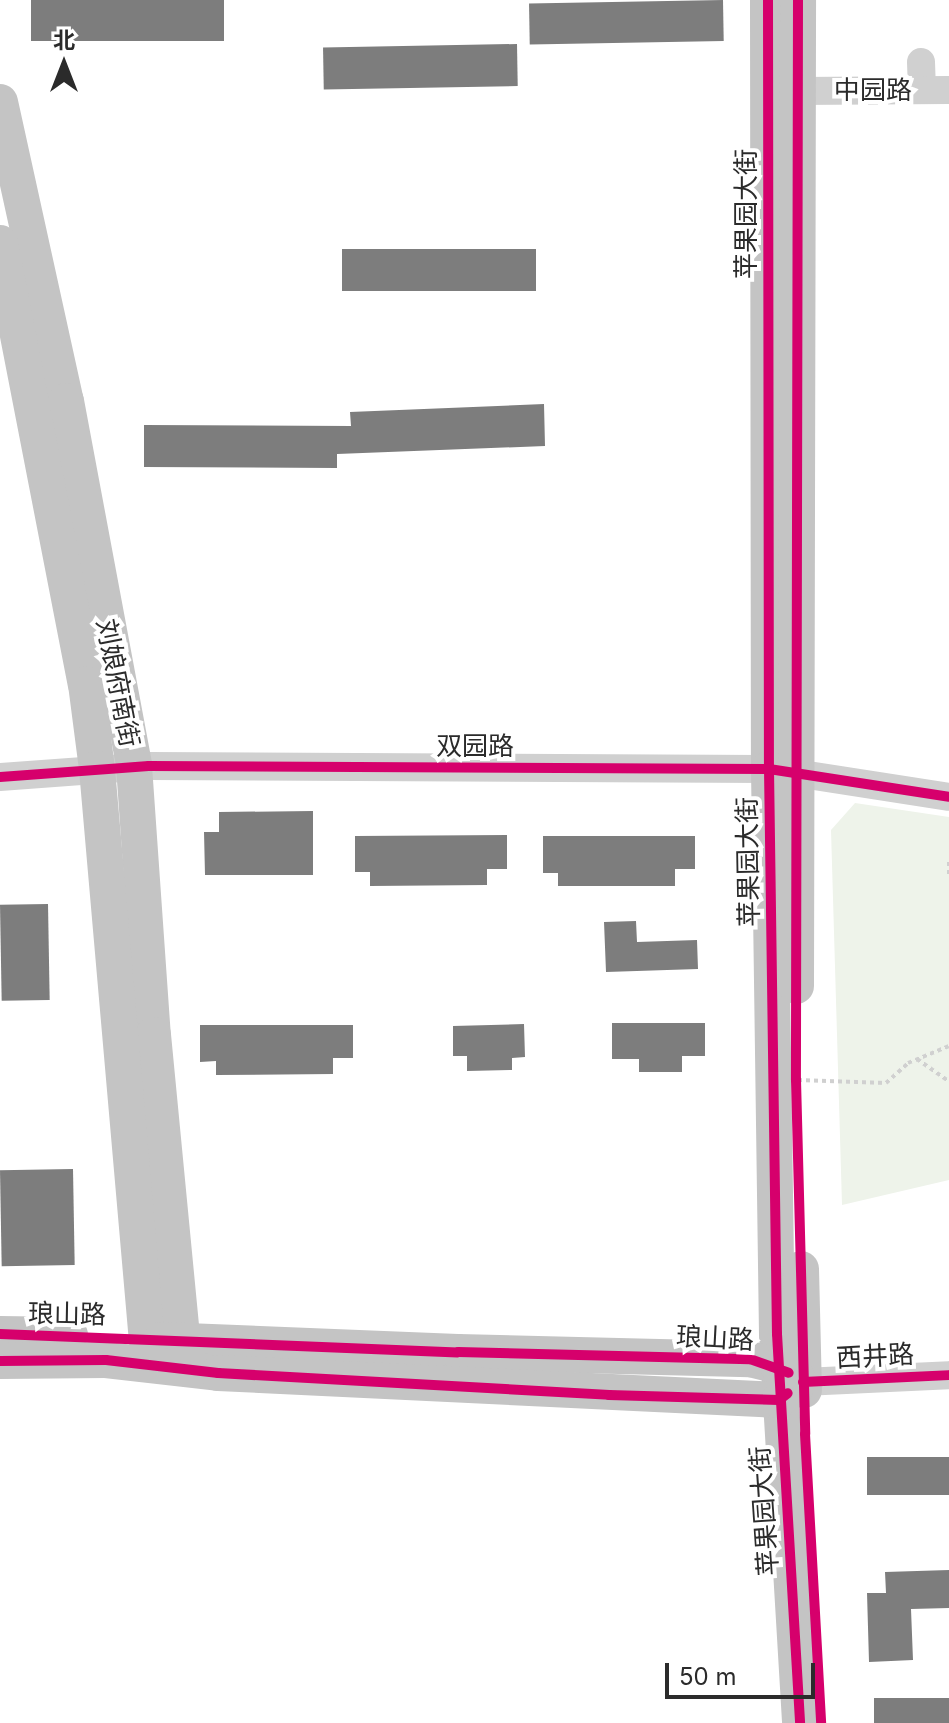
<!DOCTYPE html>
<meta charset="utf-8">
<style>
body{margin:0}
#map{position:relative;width:949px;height:1723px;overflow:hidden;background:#fff;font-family:Inter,"Noto Sans SC",sans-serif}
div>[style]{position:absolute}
.green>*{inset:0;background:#eef3ea}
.building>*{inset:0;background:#7d7d7d;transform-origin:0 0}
.path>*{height:4px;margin-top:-2px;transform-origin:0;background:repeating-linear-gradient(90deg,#d0d0d0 0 4px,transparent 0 8px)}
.minor>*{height:28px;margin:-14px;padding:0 14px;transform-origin:14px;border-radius:14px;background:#d0d0d0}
.major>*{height:36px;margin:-18px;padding:0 18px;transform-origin:18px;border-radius:18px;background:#c4c4c4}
.cycleway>*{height:10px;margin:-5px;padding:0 5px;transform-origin:5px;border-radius:5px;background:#d6006c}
span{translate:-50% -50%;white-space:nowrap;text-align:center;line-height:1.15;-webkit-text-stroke:8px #fff;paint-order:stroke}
.street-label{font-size:26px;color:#2b2b2b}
.north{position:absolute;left:24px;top:24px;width:80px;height:80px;-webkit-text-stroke:6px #fff;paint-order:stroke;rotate:0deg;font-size:22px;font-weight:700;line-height:32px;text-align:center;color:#2b2b2b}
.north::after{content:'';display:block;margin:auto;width:28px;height:36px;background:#2b2b2b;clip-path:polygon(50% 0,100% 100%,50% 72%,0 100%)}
.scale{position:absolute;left:665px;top:1663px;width:150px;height:36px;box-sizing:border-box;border:4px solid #2b2b2b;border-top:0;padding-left:10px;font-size:24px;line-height:28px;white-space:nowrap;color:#2b2b2b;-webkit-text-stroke:6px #fff;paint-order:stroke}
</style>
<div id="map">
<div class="green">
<i style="clip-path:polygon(855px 803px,949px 817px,949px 1180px,842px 1205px,831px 830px)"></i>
</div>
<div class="building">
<i style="left:31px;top:0;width:193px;height:41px"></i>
<i style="left:723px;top:0;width:41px;height:194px;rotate:89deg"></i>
<i style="left:517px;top:44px;width:42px;height:194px;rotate:89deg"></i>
<i style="left:536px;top:249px;width:42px;height:194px;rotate:90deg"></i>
<i style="clip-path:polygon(544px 404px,545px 446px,337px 454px,337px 468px,144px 467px,144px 425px,351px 426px,350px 412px)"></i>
<i style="clip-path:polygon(313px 811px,313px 875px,205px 875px,204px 832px,219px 832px,219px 812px)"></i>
<i style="clip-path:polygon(507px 835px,507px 869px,487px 869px,487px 885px,370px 886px,370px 872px,355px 872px,355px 836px)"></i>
<i style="clip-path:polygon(543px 836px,695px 836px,695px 869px,675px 869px,675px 886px,558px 886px,558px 873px,543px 873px)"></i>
<i style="left:48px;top:904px;width:96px;height:48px;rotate:89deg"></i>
<i style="clip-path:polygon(636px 921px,637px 942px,697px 940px,698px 969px,606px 972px,604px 922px)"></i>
<i style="clip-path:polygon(612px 1023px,705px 1023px,705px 1056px,682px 1056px,682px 1072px,639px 1072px,639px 1059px,612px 1059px)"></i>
<i style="clip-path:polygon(524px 1024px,525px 1057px,512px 1058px,512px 1070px,467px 1071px,467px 1056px,453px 1056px,453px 1026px)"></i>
<i style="clip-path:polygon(200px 1025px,353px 1025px,353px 1058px,333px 1058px,333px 1074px,216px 1075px,216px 1061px,200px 1062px)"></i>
<i style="left:73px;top:1169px;width:96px;height:73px;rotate:89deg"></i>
<i style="left:949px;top:1457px;width:38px;height:82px;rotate:90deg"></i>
<i style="clip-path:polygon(949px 1570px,949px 1608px,911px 1609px,913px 1660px,869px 1662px,867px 1593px,886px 1593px,885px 1572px)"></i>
<i style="left:949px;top:1698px;width:25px;height:75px;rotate:90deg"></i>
</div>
<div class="path">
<i style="left:949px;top:862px;width:12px;rotate:90deg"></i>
<i style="left:917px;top:1059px;width:39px;rotate:35deg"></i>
<i style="left:798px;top:1080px;width:88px;rotate:2deg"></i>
<i style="left:886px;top:1083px;width:30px;rotate:-42deg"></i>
<i style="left:908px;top:1063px;width:44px;rotate:-22.5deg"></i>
</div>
<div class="minor">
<i style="left:921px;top:62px;width:28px;rotate:88deg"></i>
<i style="left:797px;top:91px;width:152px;rotate:-0.4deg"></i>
<i style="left:0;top:777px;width:149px;rotate:-4.2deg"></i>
<i style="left:149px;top:766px;width:620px;rotate:0.28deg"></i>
<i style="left:769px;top:769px;width:182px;rotate:8.8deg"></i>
<i style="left:803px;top:1382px;width:146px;rotate:-2.7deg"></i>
</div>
<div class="major">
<i style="left:768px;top:0;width:769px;rotate:89.93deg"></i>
<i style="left:769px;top:769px;width:565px;rotate:89.19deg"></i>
<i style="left:777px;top:1334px;width:390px;rotate:86.6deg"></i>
<i style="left:0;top:102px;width:306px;rotate:77.6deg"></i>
<i style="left:66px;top:401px;width:371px;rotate:79.4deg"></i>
<i style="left:134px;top:766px;width:270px;rotate:86deg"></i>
<i style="left:153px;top:1035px;width:335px;rotate:84.5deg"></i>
<i style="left:0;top:243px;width:449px;rotate:79deg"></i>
<i style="left:86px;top:684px;width:86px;rotate:82.6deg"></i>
<i style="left:97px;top:769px;width:597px;rotate:85.01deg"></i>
<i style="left:796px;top:986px;width:986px;rotate:-89.88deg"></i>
<i style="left:801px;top:1269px;width:121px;rotate:88.6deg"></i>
<i style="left:0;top:1334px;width:70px;rotate:0.8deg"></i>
<i style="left:161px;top:1340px;width:297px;rotate:2.3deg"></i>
<i style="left:458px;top:1352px;width:292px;rotate:1.4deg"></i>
<i style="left:750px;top:1359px;width:29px;rotate:14deg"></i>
<i style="left:778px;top:1366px;width:23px;rotate:31deg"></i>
<i style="left:0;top:1361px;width:106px;rotate:-0.5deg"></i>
<i style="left:106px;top:1360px;width:113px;rotate:6.6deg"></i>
<i style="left:218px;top:1373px;width:562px;rotate:2.76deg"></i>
<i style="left:779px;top:1400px;width:21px;rotate:-37deg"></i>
</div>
<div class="cycleway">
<i style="left:768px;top:0;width:769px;rotate:89.93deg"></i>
<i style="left:769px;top:769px;width:565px;rotate:89.19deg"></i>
<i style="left:777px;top:1334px;width:390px;rotate:86.6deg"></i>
<i style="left:798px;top:0;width:1080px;rotate:90.11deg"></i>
<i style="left:796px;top:1080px;width:354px;rotate:88.5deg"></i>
<i style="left:805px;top:1434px;width:289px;rotate:86.8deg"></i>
<i style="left:0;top:777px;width:149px;rotate:-4.2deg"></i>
<i style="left:149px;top:766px;width:620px;rotate:0.28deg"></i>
<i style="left:769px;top:769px;width:182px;rotate:8.8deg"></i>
<i style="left:0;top:1334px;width:458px;rotate:2.3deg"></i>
<i style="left:458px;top:1352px;width:292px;rotate:1.4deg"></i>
<i style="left:750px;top:1359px;width:41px;rotate:19.7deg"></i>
<i style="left:0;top:1361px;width:106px;rotate:-0.5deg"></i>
<i style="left:106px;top:1360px;width:113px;rotate:6.6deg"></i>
<i style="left:218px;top:1373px;width:392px;rotate:3.2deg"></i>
<i style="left:609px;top:1395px;width:170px;rotate:1.7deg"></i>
<i style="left:779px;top:1400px;width:11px;rotate:-38deg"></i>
<i style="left:803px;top:1382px;width:146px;rotate:-2.7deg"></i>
</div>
<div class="street-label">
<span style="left:873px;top:90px">中园路</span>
<span style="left:746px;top:214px;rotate:-90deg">苹果园大街</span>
<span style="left:118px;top:683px;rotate:79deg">刘娘府南街</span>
<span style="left:475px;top:746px">双园路</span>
<span style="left:748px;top:862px;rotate:-91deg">苹果园大街</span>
<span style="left:67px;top:1314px;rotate:1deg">琅山路</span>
<span style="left:715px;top:1338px;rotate:3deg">琅山路</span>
<span style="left:875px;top:1356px;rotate:-3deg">西井路</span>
<span style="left:764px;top:1511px;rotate:-94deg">苹果园大街</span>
</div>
<div class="north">北</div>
<div class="scale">50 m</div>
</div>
